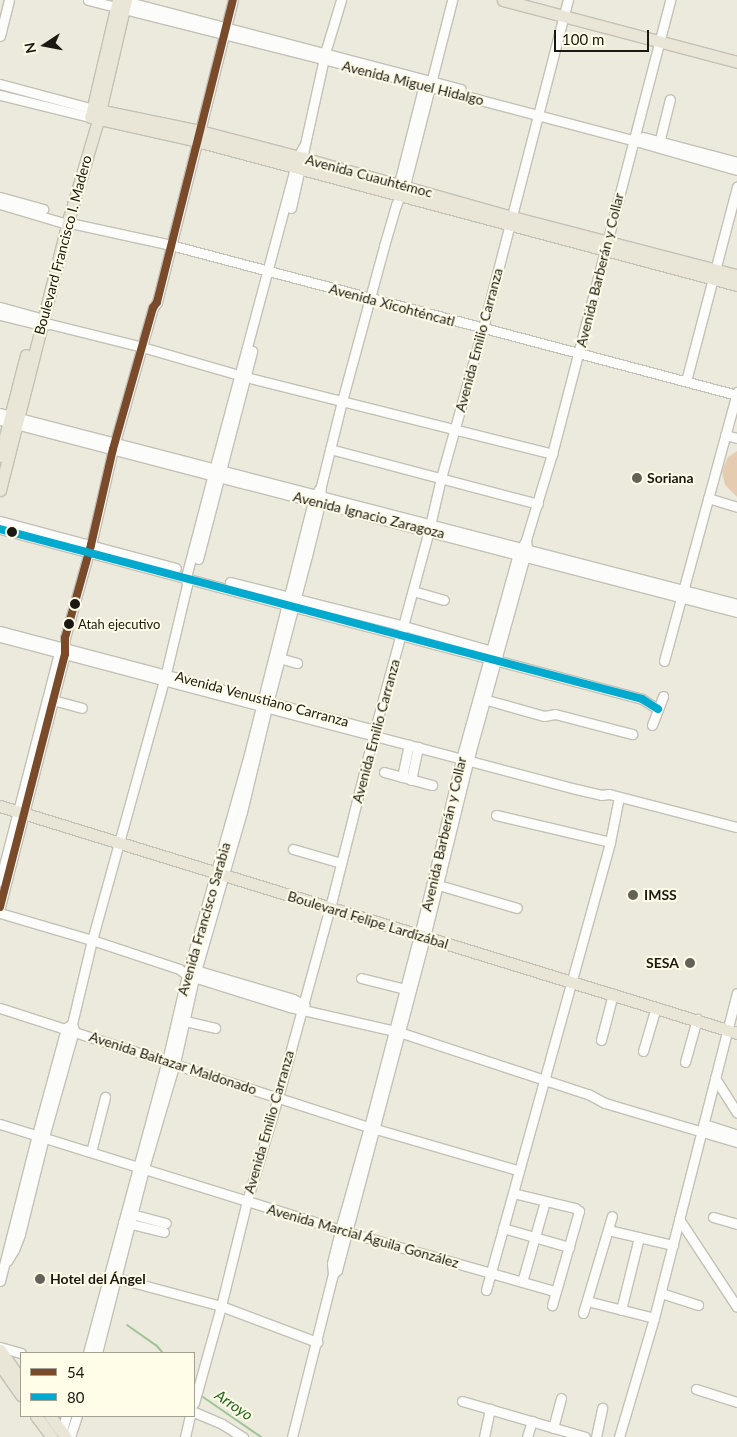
<!DOCTYPE html>
<meta charset="utf-8">
<style>
body{margin:0}
#map{position:relative;width:737px;height:1437px;overflow:hidden;background:#eceadc;font-family:Lato,sans-serif}
div>[style]{position:absolute}
.green>*{inset:0;background:#e5ccb1}
.stream>*{height:2px;margin:-1px;padding:0 1px;transform-origin:1px;border-radius:1px;background:#a0c497}
.roads{filter:drop-shadow(1px 0 #c3c1b6) drop-shadow(-1px 0 #c3c1b6) drop-shadow(0 1px #c3c1b6) drop-shadow(0 -1px #c3c1b6)}
.minor>*{height:9px;margin:-4.5px;padding:0 4.5px;transform-origin:4.5px;border-radius:4.5px;background:#fcfcfa}
.major>*{height:11px;margin:-5.5px;padding:0 5.5px;transform-origin:5.5px;border-radius:5.5px;background:#e9e5d7}
.bus-1>*{height:8px;margin:-4px;padding:0 4px;transform-origin:4px;border-radius:4px;background:#7a4b2a}
.bus-2>*{height:8px;margin:-4px;padding:0 4px;transform-origin:4px;border-radius:4px;background:#00a9ce}
.dots>*{width:14px;height:14px;translate:-50% -50%;box-sizing:border-box;border:2px solid #fffce8;border-radius:50%}
span{translate:-50% -50%;white-space:nowrap;text-align:center;line-height:1.15;-webkit-text-stroke:4px #fffce8;paint-order:stroke}
.bus-label{font-size:13px;color:#1a1810}
.left{translate:0 -50%;text-align:left}
.street-label{font-size:14px;color:#1a1810}
.poi-label{font-size:14px;color:#1a1810;font-weight:700}
.right{translate:-100% -50%;text-align:right}
.water-label{font-size:15px;color:#1e6418;font-style:italic}
.legend{position:absolute;left:20px;top:1352px;width:175px;height:65px;box-sizing:border-box;background:#fffce8;border:1px solid #a3a192;margin:0;padding:6px 9px;list-style:none;font-size:15px;color:#1a1810}
.legend li{display:flex;align-items:center;gap:10px;height:25px}
.legend b{width:25px;border:1px solid #a3a192}
.north{position:absolute;left:20px;top:20px;width:50px;height:50px;-webkit-text-stroke:4px #fffce8;paint-order:stroke;rotate:259deg;font-size:14px;font-weight:700;line-height:20px;text-align:center;color:#1a1810}
.north::after{content:'';display:block;margin:auto;width:18px;height:22px;background:#1a1810;clip-path:polygon(50% 0,100% 100%,50% 72%,0 100%)}
.scale{position:absolute;left:554px;top:30px;width:95px;height:22px;box-sizing:border-box;border:2px solid #1a1810;border-top:0;padding-left:6px;font-size:15px;line-height:18px;white-space:nowrap;color:#1a1810;-webkit-text-stroke:4px #fffce8;paint-order:stroke}
</style>
<div id="map">
<div class="green">
<i style="clip-path:polygon(737px 451px,737px 497px,725px 485px,722px 471px,728px 457px)"></i>
</div>
<div class="stream">
<i style="left:127px;top:1325px;width:35px;rotate:35deg"></i>
<i style="left:156px;top:1345px;width:11px;rotate:49deg"></i>
<i style="left:200px;top:1395px;width:74px;rotate:34.5deg"></i>
</div>
<div class="roads">
<div class="minor">
<i style="left:88px;top:0;width:288px;rotate:14.1deg"></i>
<i style="left:367px;top:70px;width:274px;rotate:14.8deg"></i>
<i style="left:632px;top:140px;width:109px;rotate:15.9deg"></i>
<i style="left:121px;top:0;width:351px;rotate:14.7deg"></i>
<i style="left:0;top:36px;width:37px;rotate:-76deg"></i>
<i style="left:0;top:84px;width:96px;rotate:15deg"></i>
<i style="left:0;top:95px;width:93px;rotate:13.7deg"></i>
<i style="left:643px;top:137px;width:97px;rotate:14.9deg"></i>
<i style="left:658px;top:147px;width:49px;rotate:-76deg"></i>
<i style="left:397px;top:191px;width:114px;rotate:-75.8deg"></i>
<i style="left:0;top:197px;width:45px;rotate:15.6deg"></i>
<i style="left:0;top:204px;width:70px;rotate:16.6deg"></i>
<i style="left:67px;top:224px;width:8px"></i>
<i style="left:75px;top:224px;width:94px;rotate:12.3deg"></i>
<i style="left:167px;top:244px;width:590px;rotate:14.84deg"></i>
<i style="left:291px;top:208px;width:159px;rotate:-77.6deg"></i>
<i style="left:325px;top:53px;width:55px;rotate:-73.2deg"></i>
<i style="left:0;top:307px;width:45px;rotate:15.6deg"></i>
<i style="left:2px;top:308px;width:7px;rotate:106deg"></i>
<i style="left:0;top:315px;width:42px;rotate:13.7deg"></i>
<i style="left:41px;top:325px;width:9px;rotate:-6deg"></i>
<i style="left:50px;top:324px;width:95px;rotate:14deg"></i>
<i style="left:142px;top:347px;width:108px;rotate:16.1deg"></i>
<i style="left:246px;top:377px;width:316px;rotate:14.1deg"></i>
<i style="left:686px;top:381px;width:201px;rotate:-75.3deg"></i>
<i style="left:0;top:413px;width:761px;rotate:14.53deg"></i>
<i style="left:0;top:420px;width:762px;rotate:14.6deg"></i>
<i style="left:725px;top:435px;width:12px;rotate:14deg"></i>
<i style="left:330px;top:449px;width:215px;rotate:14.8deg"></i>
<i style="left:708px;top:498px;width:30px;rotate:17deg"></i>
<i style="left:0;top:521px;width:182px;rotate:15deg"></i>
<i style="left:0;top:529px;width:664px;rotate:14.83deg"></i>
<i style="left:642px;top:699px;width:19px;rotate:32deg"></i>
<i style="left:198px;top:559px;width:215px;rotate:-75.4deg"></i>
<i style="left:230px;top:582px;width:179px;rotate:14.2deg"></i>
<i style="left:404px;top:626px;width:95px;rotate:15.9deg"></i>
<i style="left:413px;top:591px;width:32px;rotate:16deg"></i>
<i style="left:0;top:631px;width:389px;rotate:14.8deg"></i>
<i style="left:0;top:637px;width:596px;rotate:14.78deg"></i>
<i style="left:576px;top:789px;width:26px;rotate:13deg"></i>
<i style="left:601px;top:795px;width:8px;rotate:-7deg"></i>
<i style="left:609px;top:794px;width:132px;rotate:14.5deg"></i>
<i style="left:276px;top:657px;width:22px;rotate:16deg"></i>
<i style="left:664px;top:661px;width:279px;rotate:-74.8deg"></i>
<i style="left:480px;top:698px;width:66px;rotate:15.7deg"></i>
<i style="left:544px;top:716px;width:11px;rotate:-10deg"></i>
<i style="left:555px;top:714px;width:80px;rotate:14.6deg"></i>
<i style="left:49px;top:699px;width:34px;rotate:15deg"></i>
<i style="left:652px;top:725px;width:31px;rotate:-69deg"></i>
<i style="left:384px;top:772px;width:50px;rotate:15.2deg"></i>
<i style="left:402px;top:777px;width:33px;rotate:-78deg"></i>
<i style="left:411px;top:780px;width:34px;rotate:-78deg"></i>
<i style="left:496px;top:815px;width:117px;rotate:13.3deg"></i>
<i style="left:293px;top:849px;width:50px;rotate:16.3deg"></i>
<i style="left:0;top:881px;width:240px;rotate:-75.5deg"></i>
<i style="left:435px;top:884px;width:85px;rotate:16.3deg"></i>
<i style="left:0;top:907px;width:261px;rotate:-75.6deg"></i>
<i style="left:65px;top:654px;width:16px;rotate:-90deg"></i>
<i style="left:65px;top:638px;width:97px;rotate:-74.4deg"></i>
<i style="left:91px;top:545px;width:98px;rotate:-77.1deg"></i>
<i style="left:113px;top:449px;width:147px;rotate:-74.2deg"></i>
<i style="left:153px;top:308px;width:7px;rotate:-56deg"></i>
<i style="left:157px;top:302px;width:311px;rotate:-75.9deg"></i>
<i style="left:0;top:913px;width:96px;rotate:16.4deg"></i>
<i style="left:92px;top:940px;width:92px;rotate:18.4deg"></i>
<i style="left:179px;top:969px;width:10px;rotate:37deg"></i>
<i style="left:187px;top:975px;width:108px;rotate:17.3deg"></i>
<i style="left:290px;top:1007px;width:112px;rotate:12.9deg"></i>
<i style="left:399px;top:1032px;width:199px;rotate:18.2deg"></i>
<i style="left:588px;top:1094px;width:19px;rotate:28deg"></i>
<i style="left:605px;top:1103px;width:138px;rotate:16.5deg"></i>
<i style="left:192px;top:969px;width:105px;rotate:16.5deg"></i>
<i style="left:293px;top:999px;width:13px;rotate:27deg"></i>
<i style="left:361px;top:978px;width:49px;rotate:14deg"></i>
<i style="left:0;top:1008px;width:388px;rotate:17.9deg"></i>
<i style="left:369px;top:1127px;width:154px;rotate:16.2deg"></i>
<i style="left:185px;top:1021px;width:31px;rotate:13deg"></i>
<i style="left:601px;top:1040px;width:48px;rotate:-75.4deg"></i>
<i style="left:643px;top:1051px;width:46px;rotate:-73.5deg"></i>
<i style="left:685px;top:1062px;width:45px;rotate:-74.4deg"></i>
<i style="left:715px;top:1078px;width:41px;rotate:57.8deg"></i>
<i style="left:0;top:1124px;width:356px;rotate:17.3deg"></i>
<i style="left:340px;top:1230px;width:223px;rotate:15.9deg"></i>
<i style="left:704px;top:1124px;width:35px;rotate:18deg"></i>
<i style="left:91px;top:1152px;width:57px;rotate:-75.7deg"></i>
<i style="left:513px;top:1193px;width:64px;rotate:13.6deg"></i>
<i style="left:575px;top:1208px;width:5px;rotate:37deg"></i>
<i style="left:579px;top:1211px;width:98px;rotate:106deg"></i>
<i style="left:128px;top:1213px;width:39px;rotate:15deg"></i>
<i style="left:713px;top:1217px;width:25px;rotate:16deg"></i>
<i style="left:679px;top:1219px;width:105px;rotate:56.6deg"></i>
<i style="left:123px;top:1222px;width:42px;rotate:13.7deg"></i>
<i style="left:503px;top:1228px;width:69px;rotate:16.1deg"></i>
<i style="left:608px;top:1230px;width:67px;rotate:13deg"></i>
<i style="left:7px;top:1261px;width:13px;rotate:-58deg"></i>
<i style="left:14px;top:1250px;width:17px;rotate:-69deg"></i>
<i style="left:20px;top:1234px;width:100px;rotate:-76.1deg"></i>
<i style="left:44px;top:1137px;width:111px;rotate:-74.3deg"></i>
<i style="left:74px;top:1030px;width:6px;rotate:-108deg"></i>
<i style="left:72px;top:1024px;width:86px;rotate:-76.6deg"></i>
<i style="left:92px;top:940px;width:277px;rotate:-74.5deg"></i>
<i style="left:166px;top:673px;width:90px;rotate:-76.6deg"></i>
<i style="left:187px;top:585px;width:8px;rotate:-97deg"></i>
<i style="left:186px;top:577px;width:106px;rotate:-75.3deg"></i>
<i style="left:213px;top:474px;width:328px;rotate:-75deg"></i>
<i style="left:298px;top:157px;width:11px;rotate:-63deg"></i>
<i style="left:333px;top:1274px;width:11px;rotate:-95deg"></i>
<i style="left:332px;top:1263px;width:34px;rotate:-76deg"></i>
<i style="left:340px;top:1230px;width:107px;rotate:-74.3deg"></i>
<i style="left:369px;top:1127px;width:206px;rotate:-75.4deg"></i>
<i style="left:421px;top:928px;width:181px;rotate:-76.6deg"></i>
<i style="left:463px;top:752px;width:205px;rotate:-74.5deg"></i>
<i style="left:518px;top:554px;width:16px;rotate:-60deg"></i>
<i style="left:526px;top:540px;width:90px;rotate:-73.2deg"></i>
<i style="left:552px;top:454px;width:469px;rotate:-75.4deg"></i>
<i style="left:113px;top:1277px;width:112px;rotate:15deg"></i>
<i style="left:221px;top:1306px;width:103px;rotate:20.6deg"></i>
<i style="left:0;top:1281px;width:151px;rotate:-75.8deg"></i>
<i style="left:37px;top:1135px;width:111px;rotate:-74.8deg"></i>
<i style="left:66px;top:1028px;width:5px;rotate:-37deg"></i>
<i style="left:522px;top:1282px;width:84px;rotate:-74.1deg"></i>
<i style="left:486px;top:1290px;width:465px;rotate:-74.5deg"></i>
<i style="left:610px;top:842px;width:46px;rotate:-78.7deg"></i>
<i style="left:661px;top:1293px;width:39px;rotate:18deg"></i>
<i style="left:587px;top:1301px;width:69px;rotate:14.2deg"></i>
<i style="left:621px;top:1310px;width:75px;rotate:-76.1deg"></i>
<i style="left:583px;top:1313px;width:101px;rotate:-73.4deg"></i>
<i style="left:0;top:1347px;width:22px;rotate:16deg"></i>
<i style="left:88px;top:1353px;width:302px;rotate:-74.9deg"></i>
<i style="left:167px;top:1061px;width:88px;rotate:-76.9deg"></i>
<i style="left:187px;top:975px;width:221px;rotate:-74.3deg"></i>
<i style="left:247px;top:762px;width:269px;rotate:-75.8deg"></i>
<i style="left:313px;top:501px;width:13px;rotate:-63deg"></i>
<i style="left:97px;top:1353px;width:191px;rotate:-75.7deg"></i>
<i style="left:144px;top:1168px;width:109px;rotate:-73.6deg"></i>
<i style="left:175px;top:1063px;width:87px;rotate:-77.4deg"></i>
<i style="left:194px;top:978px;width:173px;rotate:-73.9deg"></i>
<i style="left:242px;top:812px;width:108px;rotate:-76.6deg"></i>
<i style="left:267px;top:707px;width:156px;rotate:-75.2deg"></i>
<i style="left:307px;top:556px;width:55px;rotate:-76.2deg"></i>
<i style="left:320px;top:503px;width:17px;rotate:-87deg"></i>
<i style="left:321px;top:486px;width:88px;rotate:-76.1deg"></i>
<i style="left:342px;top:401px;width:161px;rotate:-74.8deg"></i>
<i style="left:384px;top:246px;width:43px;rotate:-73.7deg"></i>
<i style="left:396px;top:205px;width:22px;rotate:-66deg"></i>
<i style="left:405px;top:185px;width:191px;rotate:-75.7deg"></i>
<i style="left:696px;top:1389px;width:43px;rotate:17.6deg"></i>
<i style="left:462px;top:1401px;width:128px;rotate:16.3deg"></i>
<i style="left:194px;top:1403px;width:101px;rotate:-74.4deg"></i>
<i style="left:221px;top:1306px;width:108px;rotate:-76.1deg"></i>
<i style="left:247px;top:1201px;width:109px;rotate:-73.4deg"></i>
<i style="left:278px;top:1097px;width:204px;rotate:-74.7deg"></i>
<i style="left:332px;top:900px;width:176px;rotate:-75.9deg"></i>
<i style="left:375px;top:729px;width:206px;rotate:-74.8deg"></i>
<i style="left:429px;top:530px;width:53px;rotate:-77deg"></i>
<i style="left:441px;top:478px;width:156px;rotate:-74.4deg"></i>
<i style="left:483px;top:328px;width:339px;rotate:-75.5deg"></i>
<i style="left:194px;top:1412px;width:30px;rotate:23deg"></i>
<i style="left:222px;top:1424px;width:25px;rotate:32deg"></i>
<i style="left:553px;top:1428px;width:31px;rotate:-75deg"></i>
<i style="left:62px;top:1431px;width:16px;rotate:-75deg"></i>
<i style="left:70px;top:1437px;width:22px;rotate:-72deg"></i>
<i style="left:185px;top:1437px;width:22px;rotate:-77deg"></i>
<i style="left:292px;top:1437px;width:168px;rotate:-75.9deg"></i>
<i style="left:333px;top:1274px;width:6px;rotate:-45deg"></i>
<i style="left:337px;top:1270px;width:344px;rotate:-75.2deg"></i>
<i style="left:425px;top:937px;width:188px;rotate:-76.2deg"></i>
<i style="left:470px;top:754px;width:213px;rotate:-74.5deg"></i>
<i style="left:527px;top:549px;width:9px;rotate:-96deg"></i>
<i style="left:484px;top:1437px;width:29px;rotate:-78deg"></i>
<i style="left:527px;top:1437px;width:17px;rotate:-73deg"></i>
<i style="left:596px;top:1437px;width:30px;rotate:-78deg"></i>
<i style="left:619px;top:1437px;width:124px;rotate:-73.6deg"></i>
<i style="left:654px;top:1318px;width:335px;rotate:-75.7deg"></i>
</div>
<div class="major">
<i style="left:503px;top:0;width:242px;rotate:14.8deg"></i>
<i style="left:93px;top:109px;width:109px;rotate:11.6deg"></i>
<i style="left:200px;top:131px;width:106px;rotate:14.7deg"></i>
<i style="left:303px;top:158px;width:217px;rotate:15.8deg"></i>
<i style="left:512px;top:217px;width:232px;rotate:14.5deg"></i>
<i style="left:91px;top:115px;width:118px;rotate:-76.8deg"></i>
<i style="left:90px;top:117px;width:110px;rotate:12.6deg"></i>
<i style="left:197px;top:141px;width:559px;rotate:14.93deg"></i>
<i style="left:0;top:456px;width:104px;rotate:-75.6deg"></i>
<i style="left:0;top:490px;width:281px;rotate:-75.8deg"></i>
<i style="left:69px;top:218px;width:102px;rotate:-73.5deg"></i>
<i style="left:98px;top:120px;width:123px;rotate:-76.9deg"></i>
<i style="left:0;top:806px;width:771px;rotate:17.12deg"></i>
<i style="left:0;top:1350px;width:37px;rotate:55deg"></i>
<i style="left:0;top:1365px;width:37px;rotate:55deg"></i>
<i style="left:36px;top:1416px;width:26px;rotate:53deg"></i>
<i style="left:50px;top:1416px;width:26px;rotate:53deg"></i>
</div>
</div>
<div class="bus-1">
<i style="left:0;top:907px;width:261px;rotate:-75.6deg"></i>
<i style="left:65px;top:654px;width:16px;rotate:-90deg"></i>
<i style="left:65px;top:638px;width:97px;rotate:-74.4deg"></i>
<i style="left:91px;top:545px;width:98px;rotate:-77.1deg"></i>
<i style="left:113px;top:449px;width:147px;rotate:-74.2deg"></i>
<i style="left:153px;top:308px;width:7px;rotate:-56deg"></i>
<i style="left:157px;top:302px;width:311px;rotate:-75.9deg"></i>
</div>
<div class="bus-2">
<i style="left:0;top:529px;width:664px;rotate:14.83deg"></i>
<i style="left:642px;top:699px;width:19px;rotate:32deg"></i>
</div>
<div class="dots">
<i style="left:637px;top:478px;background:#646257"></i>
<i style="left:12px;top:532px;background:#1a1810"></i>
<i style="left:75px;top:604px;background:#1a1810"></i>
<i style="left:69px;top:624px;background:#1a1810"></i>
<i style="left:633px;top:895px;background:#646257"></i>
<i style="left:690px;top:963px;background:#646257"></i>
<i style="left:40px;top:1279px;background:#646257"></i>
</div>
<div class="bus-label">
<span class="left" style="left:78px;top:624px">Atah ejecutivo</span>
</div>
<div class="street-label">
<span style="left:413px;top:83px;rotate:14deg">Avenida Miguel Hidalgo</span>
<span style="left:369px;top:176px;rotate:15deg">Avenida Cuauhtémoc</span>
<span style="left:63px;top:245px;rotate:-75deg">Boulevard Francisco I. Madero</span>
<span style="left:600px;top:270px;rotate:-76deg">Avenida Barberán y Collar</span>
<span style="left:392px;top:305px;rotate:15deg">Avenida Xicohténcatl</span>
<span style="left:479px;top:340px;rotate:-75deg">Avenida Emilio Carranza</span>
<span style="left:369px;top:515px;rotate:14deg">Avenida Ignacio Zaragoza</span>
<span style="left:262px;top:699px;rotate:15deg">Avenida Venustiano Carranza</span>
<span style="left:376px;top:731px;rotate:-75deg">Avenida Emilio Carranza</span>
<span style="left:444px;top:834px;rotate:-77deg">Avenida Barberán y Collar</span>
<span style="left:204px;top:919px;rotate:-74deg">Avenida Francisco Sarabia</span>
<span style="left:368px;top:920px;rotate:17deg">Boulevard Felipe Lardizábal</span>
<span style="left:173px;top:1063px;rotate:18deg">Avenida Baltazar Maldonado</span>
<span style="left:269px;top:1122px;rotate:-74deg">Avenida Emilio Carranza</span>
<span style="left:363px;top:1236px;rotate:16deg">Avenida Marcial Águila González</span>
</div>
<div class="poi-label">
<span class="left" style="left:647px;top:478px">Soriana</span>
<span class="left" style="left:644px;top:895px">IMSS</span>
<span class="right" style="left:679px;top:963px">SESA</span>
<span class="left" style="left:50px;top:1279px">Hotel del Ángel</span>
</div>
<div class="water-label">
<span style="left:234px;top:1405px;rotate:34deg">Arroyo</span>
</div>
<ul class="legend">
<li><b style="height:6px;background:#7a4b2a"></b>54</li>
<li><b style="height:6px;background:#00a9ce"></b>80</li>
</ul>
<div class="north">N</div>
<div class="scale">100 m</div>
</div>
